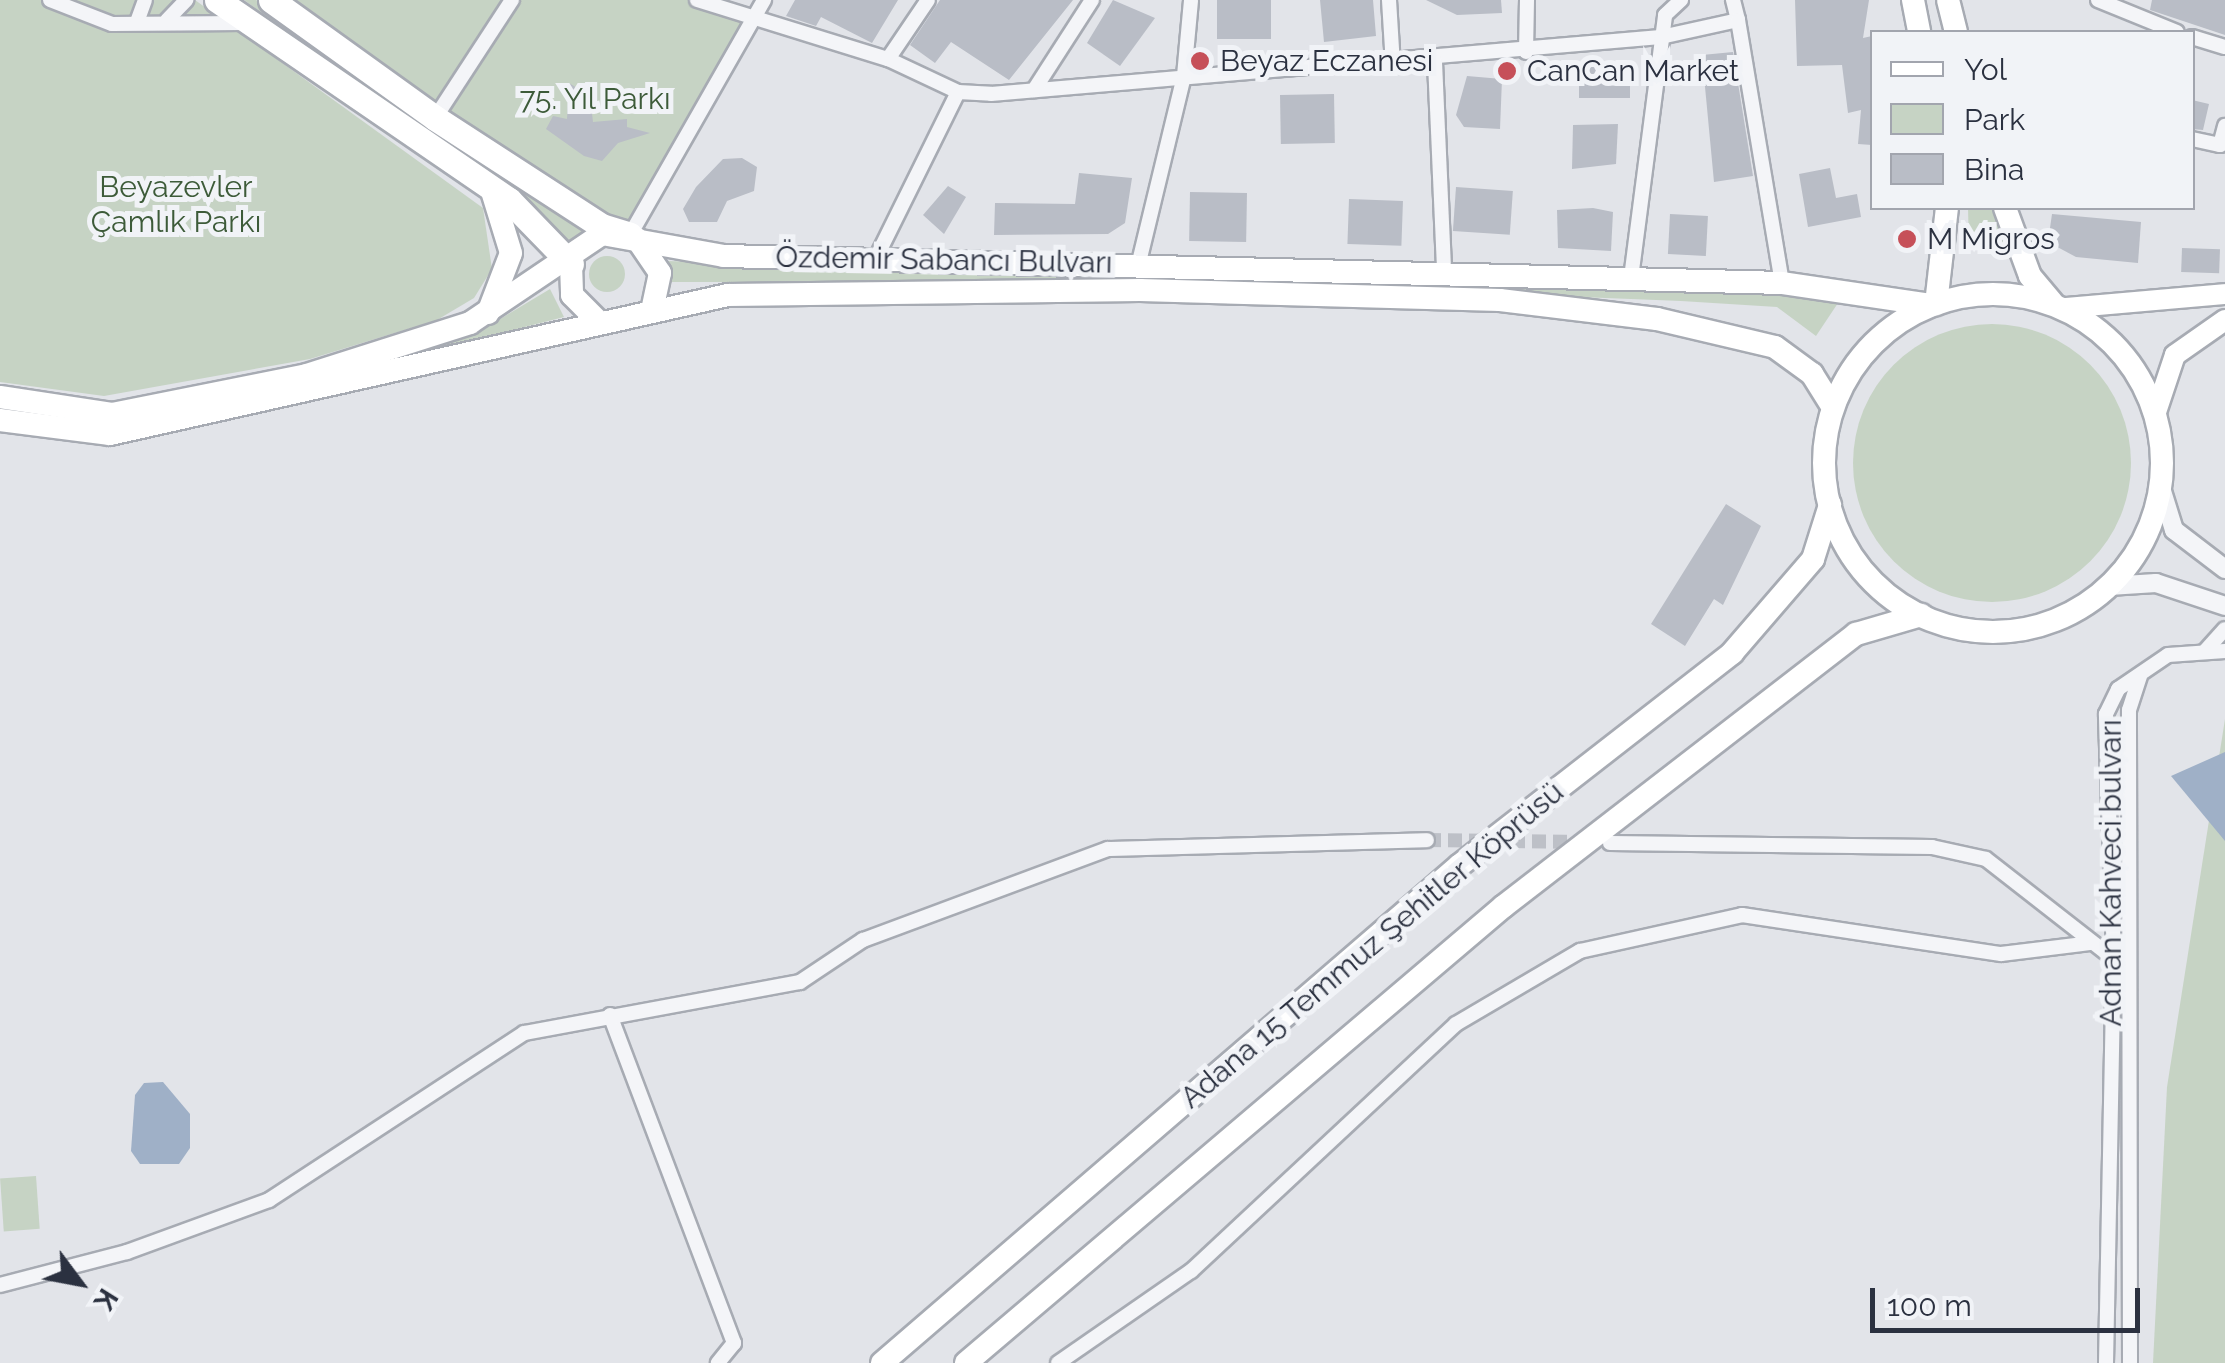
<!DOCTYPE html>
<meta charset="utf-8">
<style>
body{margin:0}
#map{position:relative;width:2225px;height:1363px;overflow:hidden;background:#e2e4e9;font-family:Raleway,sans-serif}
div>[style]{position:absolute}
.green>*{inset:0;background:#c6d3c4;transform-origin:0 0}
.round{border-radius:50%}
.water>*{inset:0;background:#9fb0c7}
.building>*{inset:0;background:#b9bdc6;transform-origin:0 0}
.minor-tunnel>*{height:14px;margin-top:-7px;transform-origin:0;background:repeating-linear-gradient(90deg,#bdc0c7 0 14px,transparent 0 21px)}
.roads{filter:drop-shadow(2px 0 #a7abb3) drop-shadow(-2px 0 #a7abb3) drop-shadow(0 2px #a7abb3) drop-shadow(0 -2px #a7abb3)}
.minor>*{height:14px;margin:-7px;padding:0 7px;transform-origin:7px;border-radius:7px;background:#f4f5f8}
.tertiary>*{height:18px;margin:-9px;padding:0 9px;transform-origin:9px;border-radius:9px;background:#f4f5f8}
.secondary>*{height:20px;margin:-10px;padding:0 10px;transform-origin:10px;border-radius:10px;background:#fff}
.primary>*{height:22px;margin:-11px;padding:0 11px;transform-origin:11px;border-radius:11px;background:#fff}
.primary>.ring{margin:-11px;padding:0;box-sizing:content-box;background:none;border:22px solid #fff;border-radius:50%}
.motorway>*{height:25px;margin:-12.5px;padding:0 12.5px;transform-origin:12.5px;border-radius:12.5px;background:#fff}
.dots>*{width:28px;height:28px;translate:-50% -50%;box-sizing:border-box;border:5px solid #f1f3f7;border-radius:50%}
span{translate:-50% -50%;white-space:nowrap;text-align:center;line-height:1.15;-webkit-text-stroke:10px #f1f3f7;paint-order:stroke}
.poi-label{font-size:30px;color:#2b3140}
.left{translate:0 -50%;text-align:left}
.park-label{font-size:30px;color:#3d5b39}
.street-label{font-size:30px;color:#2b3140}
.legend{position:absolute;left:1870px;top:30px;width:325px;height:180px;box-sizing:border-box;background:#f1f3f7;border:2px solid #a2a5ae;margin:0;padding:12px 18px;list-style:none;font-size:30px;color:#2b3140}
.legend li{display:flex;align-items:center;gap:20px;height:50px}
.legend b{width:50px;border:2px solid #a2a5ae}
.north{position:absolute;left:30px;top:1233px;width:100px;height:100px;-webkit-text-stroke:8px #f1f3f7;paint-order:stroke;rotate:122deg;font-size:28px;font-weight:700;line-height:40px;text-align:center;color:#2b3140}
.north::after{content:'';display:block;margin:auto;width:35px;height:45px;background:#2b3140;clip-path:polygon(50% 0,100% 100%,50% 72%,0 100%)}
.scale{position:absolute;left:1870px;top:1288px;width:270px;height:45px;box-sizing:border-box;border:5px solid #2b3140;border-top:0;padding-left:12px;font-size:30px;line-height:35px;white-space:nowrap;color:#2b3140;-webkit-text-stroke:8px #f1f3f7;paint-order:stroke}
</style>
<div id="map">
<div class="green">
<i style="clip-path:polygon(0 0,195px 0,483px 208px,492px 269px,474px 298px,437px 320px,310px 359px,104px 396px,0 382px)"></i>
<i style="clip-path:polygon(244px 0,256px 0,586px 234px,563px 249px,514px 193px)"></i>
<i style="clip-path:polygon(271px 0,700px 0,752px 21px,630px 235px)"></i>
<i style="clip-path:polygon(1968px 208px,1999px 208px,2011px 248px,1969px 248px)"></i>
<i class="round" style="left:589px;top:256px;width:36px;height:36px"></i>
<i style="clip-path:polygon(666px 261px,1785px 292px,1838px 303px,1816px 336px,1777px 307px,1681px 301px,1196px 282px,668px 282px)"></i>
<i style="clip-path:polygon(550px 289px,564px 317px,221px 405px,0 412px,221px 403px,482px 330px)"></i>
<i class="round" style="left:1853px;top:324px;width:278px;height:278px"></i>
<i style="clip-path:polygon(2225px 719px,2225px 1363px,2153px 1363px,2167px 1087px)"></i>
<i style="left:36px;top:1176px;width:53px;height:36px;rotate:86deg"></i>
</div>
<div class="water">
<i style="clip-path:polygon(2225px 752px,2225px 841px,2171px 776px)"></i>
<i style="clip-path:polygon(163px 1082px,190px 1114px,190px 1148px,179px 1164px,140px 1164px,131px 1151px,135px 1095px,144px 1083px)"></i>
</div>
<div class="building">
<i style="clip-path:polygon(795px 0,898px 0,872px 43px,821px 17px,816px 26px,786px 16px)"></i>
<i style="clip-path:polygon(940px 0,1073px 0,1009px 80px,951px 42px,935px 63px,910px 45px)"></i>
<i style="clip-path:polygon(1113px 0,1155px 18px,1120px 66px,1087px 43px)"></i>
<i style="left:1217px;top:0;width:54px;height:39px"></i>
<i style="clip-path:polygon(1320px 0,1373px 0,1376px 36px,1324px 42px)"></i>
<i style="clip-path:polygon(1426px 0,1501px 0,1502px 13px,1457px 15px)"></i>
<i style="clip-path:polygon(1795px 0,1869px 0,1863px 38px,1872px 36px,1872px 145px,1858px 144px,1861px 110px,1848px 113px,1842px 65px,1797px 66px)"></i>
<i style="clip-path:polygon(2152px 0,2225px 0,2225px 35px,2150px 10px)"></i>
<i style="clip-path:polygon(1733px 52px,1753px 176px,1714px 182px,1702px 55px)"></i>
<i style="left:1579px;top:62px;width:51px;height:36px"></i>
<i style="clip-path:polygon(1467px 76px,1502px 79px,1500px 129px,1464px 127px,1456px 115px)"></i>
<i style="clip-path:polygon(569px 83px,590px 96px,593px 122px,627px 119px,627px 127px,650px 133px,618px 143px,602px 161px,584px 156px,546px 129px,553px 116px,567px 119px)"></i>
<i style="left:1334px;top:94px;width:49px;height:54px;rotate:89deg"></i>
<i style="clip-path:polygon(2192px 100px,2209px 104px,2203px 130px,2192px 129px)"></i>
<i style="clip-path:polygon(1618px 124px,1616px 164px,1572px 169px,1573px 125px)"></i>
<i style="clip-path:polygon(742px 158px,757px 167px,754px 191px,727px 201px,717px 222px,689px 222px,683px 209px,696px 187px,723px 159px)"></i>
<i style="clip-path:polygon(1830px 168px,1836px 198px,1857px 194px,1861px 217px,1808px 227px,1799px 174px)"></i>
<i style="clip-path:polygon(1079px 173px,1132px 178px,1125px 223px,1108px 234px,994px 235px,995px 203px,1075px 204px)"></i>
<i style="clip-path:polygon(948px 186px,966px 197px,944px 234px,923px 215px)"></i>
<i style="left:1456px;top:187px;width:57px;height:44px;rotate:4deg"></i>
<i style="left:1190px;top:192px;width:57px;height:49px;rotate:1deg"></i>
<i style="left:1349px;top:199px;width:54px;height:45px;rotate:2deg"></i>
<i style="clip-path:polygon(1593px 208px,1613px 212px,1611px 251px,1558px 248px,1557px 210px)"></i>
<i style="left:1670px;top:214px;width:38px;height:40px;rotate:3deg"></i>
<i style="clip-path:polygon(2052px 214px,2141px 222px,2138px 263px,2076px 257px,2048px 242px)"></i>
<i style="left:2182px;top:248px;width:38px;height:24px;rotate:2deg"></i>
<i style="clip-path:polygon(1726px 504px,1761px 526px,1723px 605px,1714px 599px,1685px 646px,1651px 624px)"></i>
</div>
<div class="minor-tunnel">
<i style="left:1427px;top:840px;width:159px;rotate:0.7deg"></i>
</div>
<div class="roads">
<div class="minor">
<i style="left:50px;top:0;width:66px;rotate:21.2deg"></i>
<i style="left:112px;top:24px;width:131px;rotate:-0.4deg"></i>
<i style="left:697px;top:0;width:200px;rotate:17.2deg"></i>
<i style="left:888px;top:59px;width:77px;rotate:25.2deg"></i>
<i style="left:958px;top:92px;width:33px;rotate:3deg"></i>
<i style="left:991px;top:94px;width:672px;rotate:-4.86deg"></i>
<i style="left:1661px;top:37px;width:79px;rotate:-12.4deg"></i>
<i style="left:1738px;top:20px;width:21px;rotate:-104deg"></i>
<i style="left:1389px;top:0;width:65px;rotate:86.5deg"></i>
<i style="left:2098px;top:0;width:85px;rotate:22.1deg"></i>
<i style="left:167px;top:20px;width:28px;rotate:-46deg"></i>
<i style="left:1738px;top:20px;width:267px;rotate:80.5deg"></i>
<i style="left:137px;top:22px;width:23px;rotate:-70deg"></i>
<i style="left:2192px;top:37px;width:34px;rotate:17deg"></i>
<i style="left:1526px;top:52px;width:52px;rotate:-88.9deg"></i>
<i style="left:888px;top:59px;width:71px;rotate:-55.9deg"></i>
<i style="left:1435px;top:62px;width:210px;rotate:87.5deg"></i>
<i style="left:1034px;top:90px;width:107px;rotate:-57.2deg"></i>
<i style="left:435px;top:118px;width:141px;rotate:-56.9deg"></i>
<i style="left:2192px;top:139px;width:29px;rotate:12deg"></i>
<i style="left:2220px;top:145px;width:20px;rotate:-75deg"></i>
<i style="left:630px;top:235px;width:271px;rotate:-60.3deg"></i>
<i style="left:876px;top:258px;width:185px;rotate:-63.7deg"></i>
<i style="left:1139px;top:262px;width:191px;rotate:-76.4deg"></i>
<i style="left:1184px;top:76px;width:76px;rotate:-84.7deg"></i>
<i style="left:1631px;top:278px;width:265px;rotate:-82.6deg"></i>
<i style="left:1665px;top:15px;width:22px;rotate:-43deg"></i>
<i style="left:2206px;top:650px;width:28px;rotate:-48deg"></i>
<i style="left:1610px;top:843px;width:322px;rotate:0.7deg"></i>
<i style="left:1932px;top:847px;width:55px;rotate:12.5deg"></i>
<i style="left:1986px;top:859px;width:162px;rotate:38deg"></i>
<i style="left:610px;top:1015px;width:351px;rotate:69.3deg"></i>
<i style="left:734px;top:1343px;width:26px;rotate:129deg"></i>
<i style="left:0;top:1285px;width:131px;rotate:-14.6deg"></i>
<i style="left:127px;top:1252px;width:151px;rotate:-20.1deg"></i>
<i style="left:269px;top:1200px;width:305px;rotate:-33.2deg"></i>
<i style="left:524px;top:1033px;width:281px;rotate:-10.5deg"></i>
<i style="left:800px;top:982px;width:76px;rotate:-33.7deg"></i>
<i style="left:863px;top:940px;width:261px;rotate:-20.4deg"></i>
<i style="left:1108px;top:849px;width:319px;rotate:-1.6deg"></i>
<i style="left:1058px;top:1363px;width:162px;rotate:-34.7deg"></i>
<i style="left:1191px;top:1271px;width:362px;rotate:-43deg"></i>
<i style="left:1456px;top:1024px;width:144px;rotate:-30.5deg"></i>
<i style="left:1580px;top:951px;width:166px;rotate:-12.5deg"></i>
<i style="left:1742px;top:915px;width:262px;rotate:8.6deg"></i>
<i style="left:2001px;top:954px;width:91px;rotate:-7deg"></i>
<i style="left:2106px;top:1363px;width:404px;rotate:-88.9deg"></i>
<i style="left:2114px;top:959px;width:245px;rotate:-91.9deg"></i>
<i style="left:2106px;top:714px;width:28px;rotate:-64deg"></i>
<i style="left:2118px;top:689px;width:60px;rotate:-34.2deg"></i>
<i style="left:2168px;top:655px;width:57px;rotate:-4deg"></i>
<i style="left:2130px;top:1363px;width:653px;rotate:-90.09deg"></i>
<i style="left:2129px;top:710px;width:36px;rotate:-72deg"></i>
</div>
<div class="tertiary">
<i style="left:2161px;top:488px;width:44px;rotate:72.8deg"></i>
<i style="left:2174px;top:530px;width:64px;rotate:37.4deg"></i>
<i style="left:2109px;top:586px;width:47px;rotate:-3.7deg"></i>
<i style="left:2156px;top:583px;width:73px;rotate:18.4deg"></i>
</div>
<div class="secondary">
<i style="left:2065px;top:308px;width:161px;rotate:-5deg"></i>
<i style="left:2155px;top:415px;width:63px;rotate:-71.6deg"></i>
<i style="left:2175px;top:355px;width:61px;rotate:-35deg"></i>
</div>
<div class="primary">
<i style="left:1913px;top:0;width:33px;rotate:79deg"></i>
<i style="left:1948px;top:0;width:33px;rotate:76deg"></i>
<i style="left:2005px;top:208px;width:72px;rotate:69.8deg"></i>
<i style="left:2030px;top:276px;width:35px;rotate:50deg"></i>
<i style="left:637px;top:239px;width:41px;rotate:55.9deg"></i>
<i style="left:660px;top:273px;width:33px;rotate:102deg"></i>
<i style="left:571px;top:264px;width:31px;rotate:88deg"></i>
<i style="left:572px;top:295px;width:37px;rotate:45deg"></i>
<i class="ring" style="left:1824px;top:294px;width:316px;height:316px"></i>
<i style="left:1936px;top:304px;width:97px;rotate:-83.5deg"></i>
<i style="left:488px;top:313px;width:64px;rotate:-69deg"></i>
<i style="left:511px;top:253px;width:68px;rotate:-107.1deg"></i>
<i style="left:0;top:397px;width:113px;rotate:8.6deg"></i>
<i style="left:112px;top:414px;width:199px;rotate:-11.3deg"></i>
<i style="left:307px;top:375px;width:171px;rotate:-17.7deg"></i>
<i style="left:470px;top:323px;width:159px;rotate:-34deg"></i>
<i style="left:602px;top:234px;width:124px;rotate:10.2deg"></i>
<i style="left:724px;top:256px;width:1058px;rotate:1.46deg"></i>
<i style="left:1782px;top:283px;width:151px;rotate:8.4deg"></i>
<i style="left:0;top:420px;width:111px;rotate:7.3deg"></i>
<i style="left:110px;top:434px;width:633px;rotate:-12.68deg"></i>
<i style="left:728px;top:295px;width:412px;rotate:-0.7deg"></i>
<i style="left:1140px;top:290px;width:360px;rotate:1.6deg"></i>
<i style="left:1500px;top:300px;width:158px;rotate:6.9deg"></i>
<i style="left:1657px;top:319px;width:121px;rotate:13.3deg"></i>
<i style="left:1775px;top:347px;width:46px;rotate:36.1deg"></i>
<i style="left:1812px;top:374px;width:39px;rotate:58deg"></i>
<i style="left:882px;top:1363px;width:763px;rotate:-40.75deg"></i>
<i style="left:1460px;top:865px;width:345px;rotate:-37.9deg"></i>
<i style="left:1732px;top:653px;width:124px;rotate:-49.2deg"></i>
<i style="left:1813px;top:559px;width:57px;rotate:-72.5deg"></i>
<i style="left:966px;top:1363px;width:706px;rotate:-40.35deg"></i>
<i style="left:1504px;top:906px;width:445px;rotate:-37.7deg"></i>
<i style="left:1856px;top:634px;width:68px;rotate:-16.3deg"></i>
</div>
<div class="motorway">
<i style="left:217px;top:0;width:354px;rotate:34.4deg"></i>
<i style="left:509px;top:200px;width:89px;rotate:45.9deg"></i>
<i style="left:271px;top:0;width:202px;rotate:35.7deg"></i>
<i style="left:435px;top:118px;width:198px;rotate:33deg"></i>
<i style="left:601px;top:226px;width:30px;rotate:17deg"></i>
</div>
</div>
<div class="dots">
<i style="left:1200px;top:61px;background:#c65059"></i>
<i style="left:1507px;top:71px;background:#c65059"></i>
<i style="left:1907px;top:239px;background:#c65059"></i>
</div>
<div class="poi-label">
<span class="left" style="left:1220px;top:61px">Beyaz Eczanesi</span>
<span class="left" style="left:1527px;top:71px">CanCan Market</span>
<span class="left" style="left:1927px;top:239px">M Migros</span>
</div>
<div class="park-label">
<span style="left:595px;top:99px">75. Yıl Parkı</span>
<span style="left:176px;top:204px">Beyazevler<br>Çamlık Parkı</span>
</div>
<div class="street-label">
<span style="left:944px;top:260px;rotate:1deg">Özdemir Sabancı Bulvarı</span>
<span style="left:2111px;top:873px;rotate:-90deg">Adnan Kahveci bulvarı</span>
<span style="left:1372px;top:945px;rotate:-40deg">Adana 15 Temmuz Şehitler Köprüsü</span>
</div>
<ul class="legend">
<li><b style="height:12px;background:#fff"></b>Yol</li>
<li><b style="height:28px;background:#c6d3c4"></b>Park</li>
<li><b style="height:28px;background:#b9bdc6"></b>Bina</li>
</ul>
<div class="north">K</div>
<div class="scale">100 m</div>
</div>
